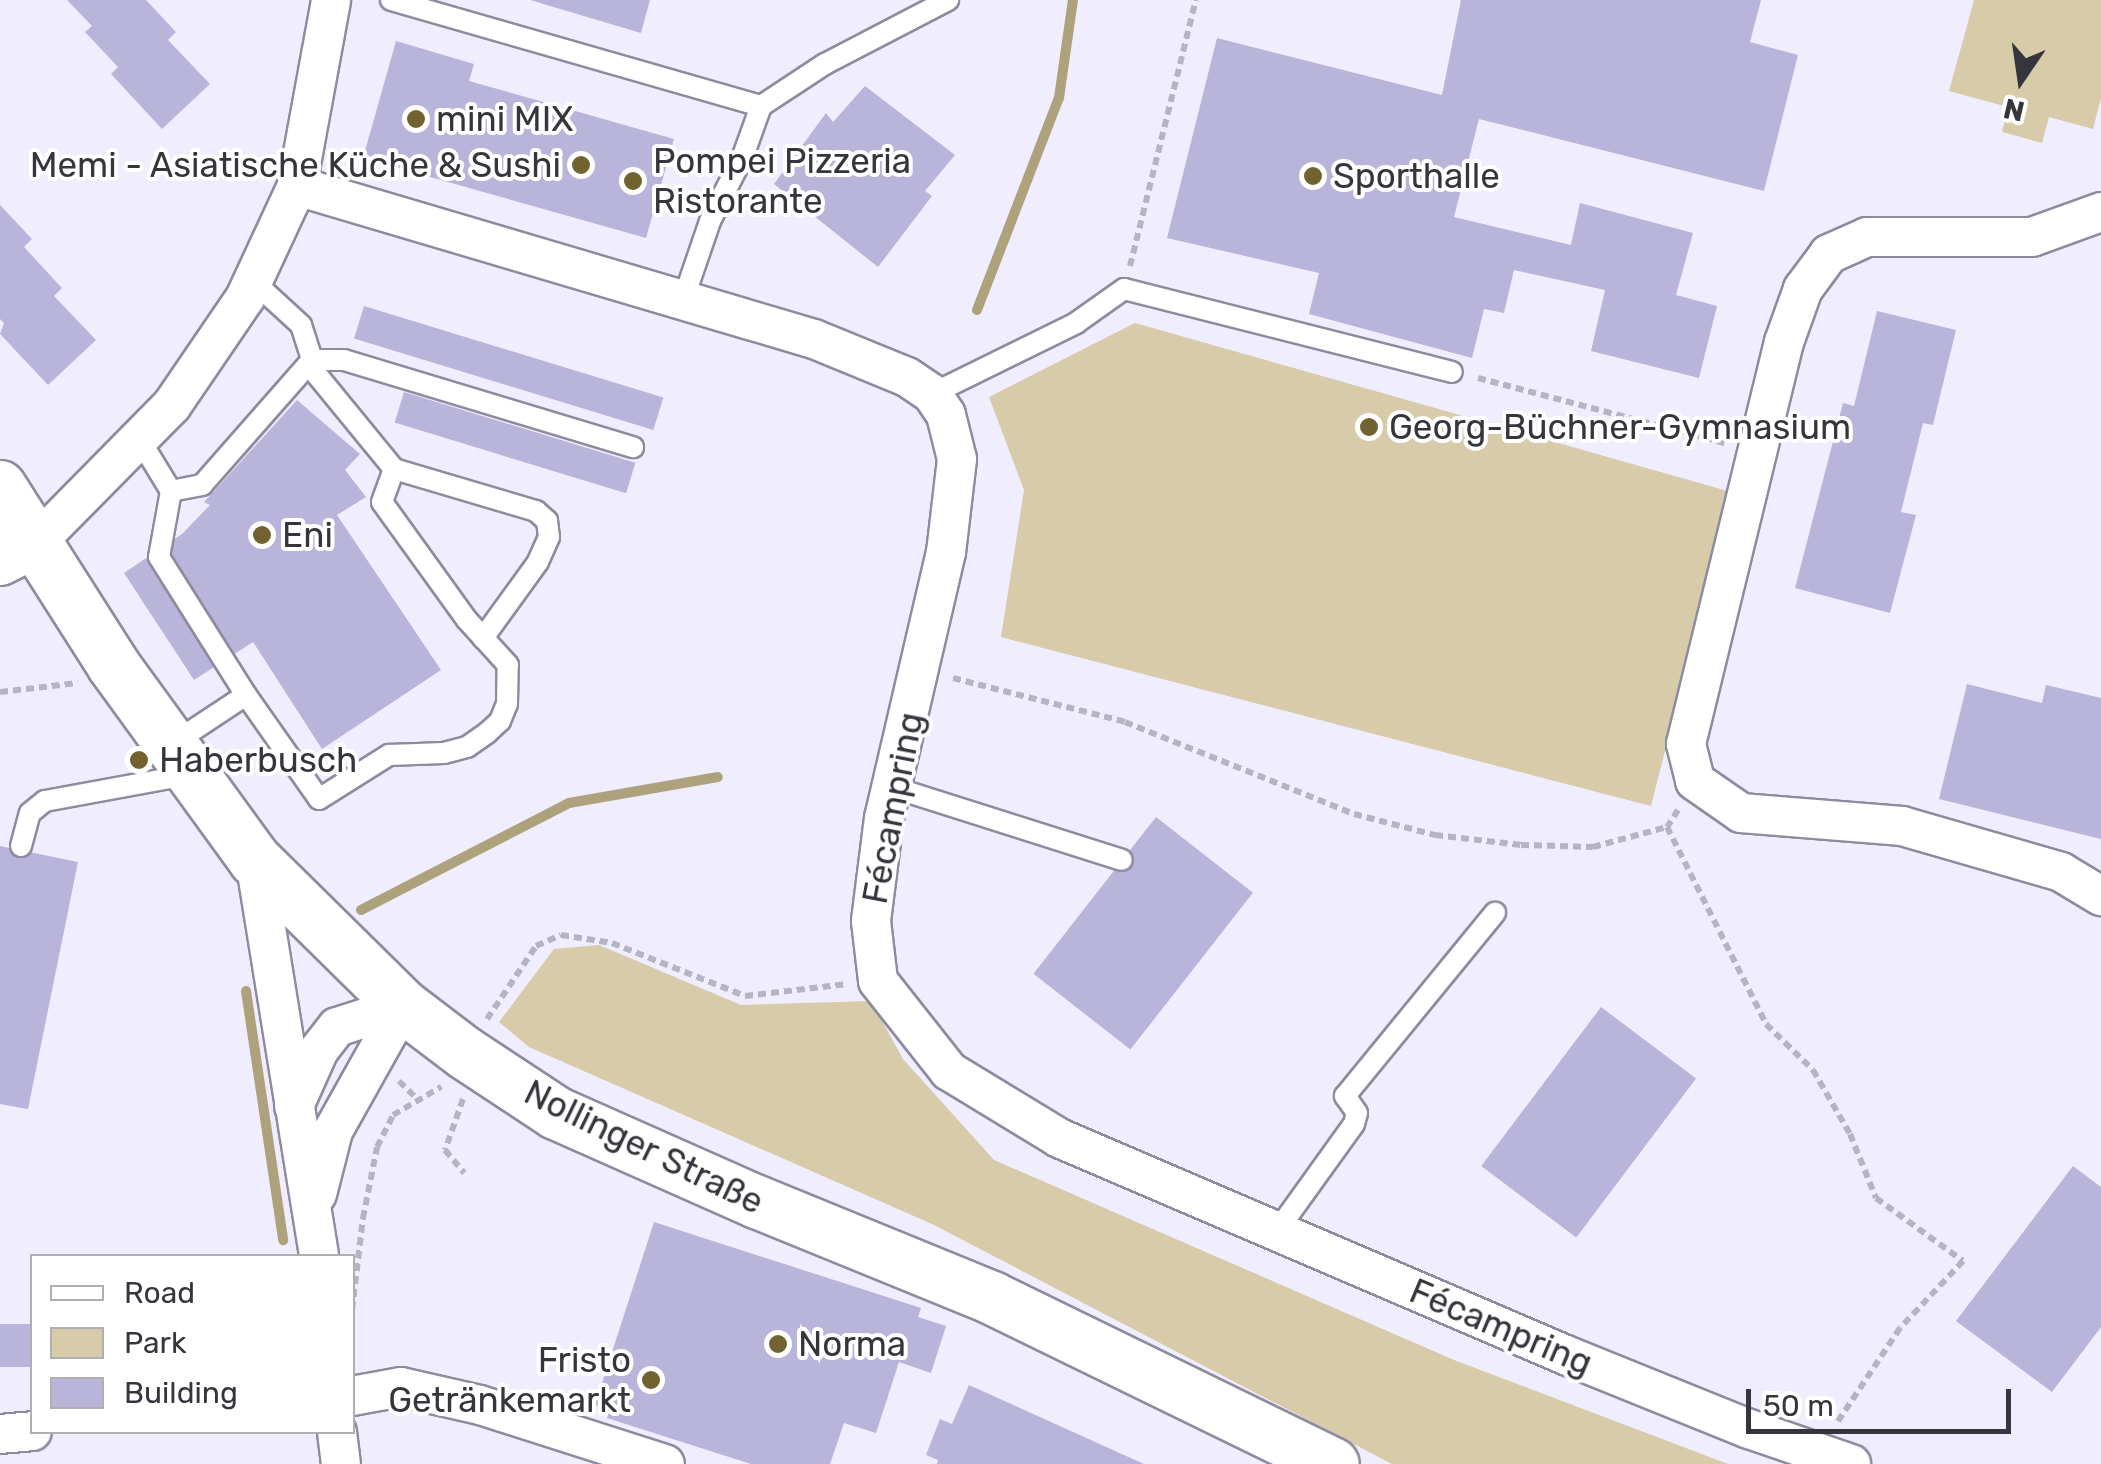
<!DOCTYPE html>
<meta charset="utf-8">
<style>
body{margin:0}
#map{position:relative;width:2101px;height:1464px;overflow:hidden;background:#efedfe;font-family:Rubik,sans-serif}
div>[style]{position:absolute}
.green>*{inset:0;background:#d7cba9}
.stream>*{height:10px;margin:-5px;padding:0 5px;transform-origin:5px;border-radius:5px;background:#aea27c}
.building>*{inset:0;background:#b9b4da;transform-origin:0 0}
.path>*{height:6px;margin-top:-3px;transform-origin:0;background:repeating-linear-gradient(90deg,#b6b4c3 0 8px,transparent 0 13px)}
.roads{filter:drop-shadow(2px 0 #8e8b9e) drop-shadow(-2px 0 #8e8b9e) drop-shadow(0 2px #8e8b9e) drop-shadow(0 -2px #8e8b9e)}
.service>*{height:20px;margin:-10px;padding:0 10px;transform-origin:10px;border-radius:10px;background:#fff}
.minor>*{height:38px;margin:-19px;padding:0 19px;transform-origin:19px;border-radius:19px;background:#fff}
.tertiary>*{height:48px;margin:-24px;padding:0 24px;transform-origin:24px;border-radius:24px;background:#fff}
.secondary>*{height:52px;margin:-26px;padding:0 26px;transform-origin:26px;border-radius:26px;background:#fff}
.dots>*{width:28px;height:28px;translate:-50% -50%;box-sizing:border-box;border:5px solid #fff;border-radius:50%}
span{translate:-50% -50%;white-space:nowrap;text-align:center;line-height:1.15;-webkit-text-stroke:8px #fff;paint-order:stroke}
.poi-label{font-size:35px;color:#36353d}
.left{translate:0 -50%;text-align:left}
.right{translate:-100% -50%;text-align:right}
.street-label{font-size:35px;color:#36353d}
.legend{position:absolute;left:30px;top:1254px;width:325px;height:180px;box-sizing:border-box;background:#fff;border:2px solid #afaeb1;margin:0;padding:12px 18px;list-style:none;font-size:30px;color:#36353d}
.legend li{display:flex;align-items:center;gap:20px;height:50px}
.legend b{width:50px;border:2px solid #afaeb1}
.north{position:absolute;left:1971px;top:30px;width:100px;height:100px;-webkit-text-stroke:8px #fff;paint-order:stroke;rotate:193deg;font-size:28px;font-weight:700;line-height:40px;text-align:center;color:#36353d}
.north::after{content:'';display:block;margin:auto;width:35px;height:45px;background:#36353d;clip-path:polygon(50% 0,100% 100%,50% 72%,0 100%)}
.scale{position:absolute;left:1746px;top:1389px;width:265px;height:45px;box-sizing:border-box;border:5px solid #36353d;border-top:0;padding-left:12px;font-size:30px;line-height:35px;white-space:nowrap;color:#36353d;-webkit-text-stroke:8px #fff;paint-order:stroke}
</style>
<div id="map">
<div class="green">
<i style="clip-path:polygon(1974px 0,2101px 0,2101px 98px,2093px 129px,2049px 117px,2042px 143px,2002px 132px,2008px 107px,1949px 91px)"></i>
<i style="clip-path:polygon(1135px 323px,1731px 492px,1651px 806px,1001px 637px,1024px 490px,989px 397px)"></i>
<i style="clip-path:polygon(599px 945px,741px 1005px,871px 1001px,903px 1059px,994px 1160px,1454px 1360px,1728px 1464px,1392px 1464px,932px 1224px,529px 1047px,499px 1022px,554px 949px)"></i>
</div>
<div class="stream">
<i style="left:977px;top:310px;width:227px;rotate:-68.9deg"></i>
<i style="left:1059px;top:98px;width:99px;rotate:-81.9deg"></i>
<i style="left:361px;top:910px;width:234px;rotate:-27.2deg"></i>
<i style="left:569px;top:803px;width:151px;rotate:-9.9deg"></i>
<i style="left:246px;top:991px;width:252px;rotate:81.5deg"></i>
</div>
<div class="building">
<i style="clip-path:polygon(67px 0,146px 0,176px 32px,168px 40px,210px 84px,162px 129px,111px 74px,118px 67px,85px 32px,92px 26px)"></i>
<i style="clip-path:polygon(530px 0,650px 0,641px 33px)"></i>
<i style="clip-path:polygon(1461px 0,1761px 0,1750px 42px,1798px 55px,1764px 191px,1479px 119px,1454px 217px,1571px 245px,1580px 203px,1693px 233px,1676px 295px,1717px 306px,1699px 378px,1591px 351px,1605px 290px,1514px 270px,1504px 313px,1484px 309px,1472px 358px,1309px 314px,1319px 273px,1167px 238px,1217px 38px,1442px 95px)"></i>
<i style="clip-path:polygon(396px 41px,474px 64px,469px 81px,674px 139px,646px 238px,363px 158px)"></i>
<i style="clip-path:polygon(865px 86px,955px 155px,925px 191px,932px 196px,878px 267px,774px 184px,826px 113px,833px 122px)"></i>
<i style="clip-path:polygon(0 205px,32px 239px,24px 247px,62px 288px,54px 296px,96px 340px,48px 385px,0 334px,4px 323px,0 319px)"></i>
<i style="left:364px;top:306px;width:313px;height:34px;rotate:17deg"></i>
<i style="clip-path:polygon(1877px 311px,1956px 330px,1933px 425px,1923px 423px,1901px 512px,1916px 515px,1890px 613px,1795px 588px,1843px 403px,1854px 406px)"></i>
<i style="left:404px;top:392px;width:242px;height:32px;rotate:17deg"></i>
<i style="clip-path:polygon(297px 400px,360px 454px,345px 470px,366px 497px,337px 515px,441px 670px,322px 749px,253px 642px,194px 680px,124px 573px,182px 534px,210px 505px,204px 502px)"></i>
<i style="clip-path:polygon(1967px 684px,2042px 703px,2046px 685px,2101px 698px,2101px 839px,1939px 799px)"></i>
<i style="left:1156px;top:817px;width:123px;height:199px;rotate:38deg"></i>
<i style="clip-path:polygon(0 846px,78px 862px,28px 1109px,0 1104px)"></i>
<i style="left:1601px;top:1007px;width:119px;height:199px;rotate:37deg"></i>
<i style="clip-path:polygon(2073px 1166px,2101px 1187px,2101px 1327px,2052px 1392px,1956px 1321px)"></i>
<i style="clip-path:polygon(654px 1222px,921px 1308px,918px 1317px,946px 1326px,931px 1373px,899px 1362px,876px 1433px,844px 1423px,830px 1464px,751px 1464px,607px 1418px,610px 1409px,595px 1405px)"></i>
<i style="left:0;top:1324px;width:32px;height:43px"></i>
<i style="clip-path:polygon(969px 1385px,1144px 1464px,937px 1464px,938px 1460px,926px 1455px,940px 1419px,952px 1424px)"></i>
</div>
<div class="path">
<i style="left:1130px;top:266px;width:274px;rotate:-76.1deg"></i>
<i style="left:1478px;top:378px;width:258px;rotate:14.8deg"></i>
<i style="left:953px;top:678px;width:178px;rotate:14.3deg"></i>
<i style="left:1125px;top:722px;width:247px;rotate:21.9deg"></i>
<i style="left:1354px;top:814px;width:84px;rotate:14.5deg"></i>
<i style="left:1435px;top:835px;width:87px;rotate:6.6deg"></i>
<i style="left:1521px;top:845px;width:72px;rotate:1.6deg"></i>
<i style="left:1593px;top:847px;width:77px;rotate:-15.1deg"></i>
<i style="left:0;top:692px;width:78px;rotate:-6.7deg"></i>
<i style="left:1678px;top:810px;width:20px;rotate:123deg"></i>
<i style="left:1667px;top:827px;width:220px;rotate:63.3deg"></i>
<i style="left:1766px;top:1024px;width:66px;rotate:44.4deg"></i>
<i style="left:1813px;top:1070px;width:74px;rotate:60deg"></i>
<i style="left:1850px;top:1134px;width:69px;rotate:67.9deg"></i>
<i style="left:1876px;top:1198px;width:107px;rotate:35.9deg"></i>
<i style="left:1963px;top:1261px;width:92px;rotate:133.2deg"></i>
<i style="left:1900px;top:1328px;width:114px;rotate:123.6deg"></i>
<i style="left:487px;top:1019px;width:88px;rotate:-56.1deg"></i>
<i style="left:536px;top:946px;width:27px;rotate:-24deg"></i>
<i style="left:561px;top:935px;width:52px;rotate:8.9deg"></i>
<i style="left:612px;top:943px;width:143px;rotate:21.7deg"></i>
<i style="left:745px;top:996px;width:103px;rotate:-6.7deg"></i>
<i style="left:399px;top:1081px;width:24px;rotate:45deg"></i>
<i style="left:463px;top:1099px;width:54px;rotate:109.4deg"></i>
<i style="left:445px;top:1150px;width:30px;rotate:50deg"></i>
<i style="left:352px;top:1310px;width:93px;rotate:-83.2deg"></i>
<i style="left:363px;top:1218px;width:72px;rotate:-78.8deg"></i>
<i style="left:377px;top:1147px;width:36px;rotate:-63deg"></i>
<i style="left:393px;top:1115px;width:56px;rotate:-30.3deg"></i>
</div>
<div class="roads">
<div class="service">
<i style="left:391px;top:0;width:385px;rotate:16deg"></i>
<i style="left:682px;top:303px;width:87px;rotate:-71.1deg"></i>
<i style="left:710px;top:221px;width:73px;rotate:-63.1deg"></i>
<i style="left:743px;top:156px;width:53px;rotate:-70.2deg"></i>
<i style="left:761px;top:106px;width:77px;rotate:-33.3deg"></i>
<i style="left:825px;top:64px;width:139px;rotate:-27.5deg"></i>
<i style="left:932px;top:394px;width:161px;rotate:-26.2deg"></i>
<i style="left:1076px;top:323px;width:59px;rotate:-35.3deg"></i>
<i style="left:1124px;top:289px;width:338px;rotate:14.2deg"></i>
<i style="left:138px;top:437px;width:63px;rotate:58.6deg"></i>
<i style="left:171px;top:491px;width:67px;rotate:100.3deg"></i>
<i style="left:159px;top:557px;width:163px;rotate:57.8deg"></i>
<i style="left:246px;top:695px;width:89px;rotate:146.5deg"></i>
<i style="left:394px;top:469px;width:148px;rotate:16.5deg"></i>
<i style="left:536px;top:511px;width:15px;rotate:42deg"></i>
<i style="left:547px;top:521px;width:16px;rotate:83deg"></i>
<i style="left:549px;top:537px;width:27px;rotate:114deg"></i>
<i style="left:538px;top:562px;width:94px;rotate:125.9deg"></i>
<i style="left:171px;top:491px;width:32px;rotate:-11deg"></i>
<i style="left:202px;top:485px;width:167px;rotate:-48.7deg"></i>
<i style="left:312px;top:360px;width:32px"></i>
<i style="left:344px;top:360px;width:302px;rotate:16.8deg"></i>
<i style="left:246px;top:695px;width:127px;rotate:54.9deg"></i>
<i style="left:319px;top:799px;width:83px;rotate:-32.2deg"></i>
<i style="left:389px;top:755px;width:55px;rotate:-2.1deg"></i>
<i style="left:444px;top:753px;width:24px;rotate:-15deg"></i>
<i style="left:467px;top:747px;width:24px;rotate:-35deg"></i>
<i style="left:487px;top:733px;width:18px;rotate:-43deg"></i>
<i style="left:500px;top:721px;width:18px;rotate:-68deg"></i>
<i style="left:507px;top:704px;width:39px;rotate:-89deg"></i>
<i style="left:508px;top:665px;width:61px;rotate:-132.3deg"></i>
<i style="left:467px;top:620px;width:145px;rotate:-125.8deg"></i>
<i style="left:382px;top:502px;width:35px;rotate:-70deg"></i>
<i style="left:394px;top:469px;width:122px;rotate:-129.3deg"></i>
<i style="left:317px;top:375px;width:52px;rotate:-107.7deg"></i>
<i style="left:301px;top:325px;width:65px;rotate:-137.5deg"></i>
<i style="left:892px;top:787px;width:241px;rotate:17.6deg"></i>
<i style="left:21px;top:846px;width:34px;rotate:-75deg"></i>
<i style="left:30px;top:813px;width:19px;rotate:-39deg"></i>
<i style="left:45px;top:801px;width:144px;rotate:-10.4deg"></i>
<i style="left:1277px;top:1231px;width:132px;rotate:-54.3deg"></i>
<i style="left:1354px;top:1124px;width:11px;rotate:-75deg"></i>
<i style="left:1357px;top:1113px;width:21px;rotate:-125deg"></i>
<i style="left:1345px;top:1096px;width:237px;rotate:-50.7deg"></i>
</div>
<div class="minor">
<i style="left:297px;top:186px;width:539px;rotate:16.49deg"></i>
<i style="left:814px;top:339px;width:100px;rotate:22.2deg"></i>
<i style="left:907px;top:377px;width:30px;rotate:34deg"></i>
<i style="left:932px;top:394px;width:25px;rotate:56deg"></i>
<i style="left:946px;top:415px;width:45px;rotate:76deg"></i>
<i style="left:957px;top:459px;width:94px;rotate:96.7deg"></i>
<i style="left:946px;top:552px;width:273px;rotate:103.1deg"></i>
<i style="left:884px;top:818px;width:104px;rotate:97.2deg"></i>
<i style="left:871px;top:921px;width:60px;rotate:83.3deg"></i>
<i style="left:878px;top:981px;width:115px;rotate:51.7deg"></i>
<i style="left:949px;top:1071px;width:129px;rotate:31.3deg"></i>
<i style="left:1059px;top:1138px;width:554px;rotate:23.19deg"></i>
<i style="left:1568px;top:1356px;width:195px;rotate:22deg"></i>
<i style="left:1749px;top:1429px;width:108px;rotate:18.9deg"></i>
<i style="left:2101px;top:212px;width:73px;rotate:160.1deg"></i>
<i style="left:2032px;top:237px;width:165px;rotate:180deg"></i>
<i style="left:1867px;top:237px;width:42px;rotate:155.9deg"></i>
<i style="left:1829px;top:254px;width:44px;rotate:126.6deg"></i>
<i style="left:1803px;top:289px;width:56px;rotate:109.7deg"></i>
<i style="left:1784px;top:342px;width:414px;rotate:103.7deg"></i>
<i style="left:1686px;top:744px;width:38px;rotate:76deg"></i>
<i style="left:1695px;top:781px;width:56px;rotate:34.8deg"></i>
<i style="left:1741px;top:813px;width:162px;rotate:4.6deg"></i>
<i style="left:1902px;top:826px;width:166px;rotate:16.1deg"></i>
<i style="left:2061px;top:872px;width:47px;rotate:31deg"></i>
<i style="left:36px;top:543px;width:194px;rotate:-45.4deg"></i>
<i style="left:172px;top:405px;width:130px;rotate:-55.7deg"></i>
<i style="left:245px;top:298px;width:123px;rotate:-65.1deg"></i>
<i style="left:297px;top:186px;width:189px;rotate:-79.6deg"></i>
<i style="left:255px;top:860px;width:401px;rotate:80.8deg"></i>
<i style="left:294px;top:1106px;width:61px;rotate:-65.9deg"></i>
<i style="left:319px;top:1050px;width:29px;rotate:-52deg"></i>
<i style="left:337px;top:1027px;width:69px;rotate:-17.7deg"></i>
<i style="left:317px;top:1194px;width:65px;rotate:-75.7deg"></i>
<i style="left:333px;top:1131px;width:143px;rotate:-60.8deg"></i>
<i style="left:352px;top:1396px;width:50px;rotate:-10.4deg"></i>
<i style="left:401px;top:1387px;width:81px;rotate:12.8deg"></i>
<i style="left:480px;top:1405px;width:194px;rotate:17.7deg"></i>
<i style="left:337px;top:1432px;width:32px;rotate:83deg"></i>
<i style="left:0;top:1434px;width:32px;rotate:-5deg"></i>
</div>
<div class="tertiary">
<i style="left:0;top:561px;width:40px;rotate:-26.6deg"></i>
</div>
<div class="secondary">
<i style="left:0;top:487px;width:212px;rotate:57.5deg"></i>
<i style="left:114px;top:666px;width:240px;rotate:54deg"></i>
<i style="left:255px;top:860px;width:208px;rotate:44.6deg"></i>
<i style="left:403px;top:1006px;width:78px;rotate:37.2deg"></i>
<i style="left:465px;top:1053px;width:109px;rotate:33.4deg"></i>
<i style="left:556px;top:1113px;width:220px;rotate:23.9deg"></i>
<i style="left:757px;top:1202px;width:254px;rotate:22.2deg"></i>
<i style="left:992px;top:1298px;width:379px;rotate:26deg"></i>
</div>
</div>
<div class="dots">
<i style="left:416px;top:119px;background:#726230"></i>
<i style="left:581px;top:165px;background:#726230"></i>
<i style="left:1313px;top:176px;background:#726230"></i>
<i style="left:633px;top:181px;background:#726230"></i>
<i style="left:1369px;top:427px;background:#726230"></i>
<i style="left:262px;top:535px;background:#726230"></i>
<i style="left:139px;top:760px;background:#726230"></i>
<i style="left:778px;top:1344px;background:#726230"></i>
<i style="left:651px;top:1380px;background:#726230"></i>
</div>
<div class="poi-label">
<span class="left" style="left:436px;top:119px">mini MIX</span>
<span class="left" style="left:653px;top:181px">Pompei Pizzeria<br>Ristorante</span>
<span class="right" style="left:561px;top:165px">Memi - Asiatische Küche &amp; Sushi</span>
<span class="left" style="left:1333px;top:176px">Sporthalle</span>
<span class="left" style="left:1389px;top:427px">Georg-Büchner-Gymnasium</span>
<span class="left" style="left:282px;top:535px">Eni</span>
<span class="left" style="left:159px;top:760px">Haberbusch</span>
<span class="left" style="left:798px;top:1344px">Norma</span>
<span class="right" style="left:631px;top:1380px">Fristo<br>Getränkemarkt</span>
</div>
<div class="street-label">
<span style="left:893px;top:808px;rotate:-79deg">Fécampring</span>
<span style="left:644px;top:1147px;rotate:26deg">Nollinger Straße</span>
<span style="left:1501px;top:1327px;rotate:23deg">Fécampring</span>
</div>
<ul class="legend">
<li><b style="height:12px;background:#fff"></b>Road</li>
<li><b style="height:28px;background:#d7cba9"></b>Park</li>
<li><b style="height:28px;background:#b9b4da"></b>Building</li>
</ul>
<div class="north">N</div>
<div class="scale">50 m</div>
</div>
